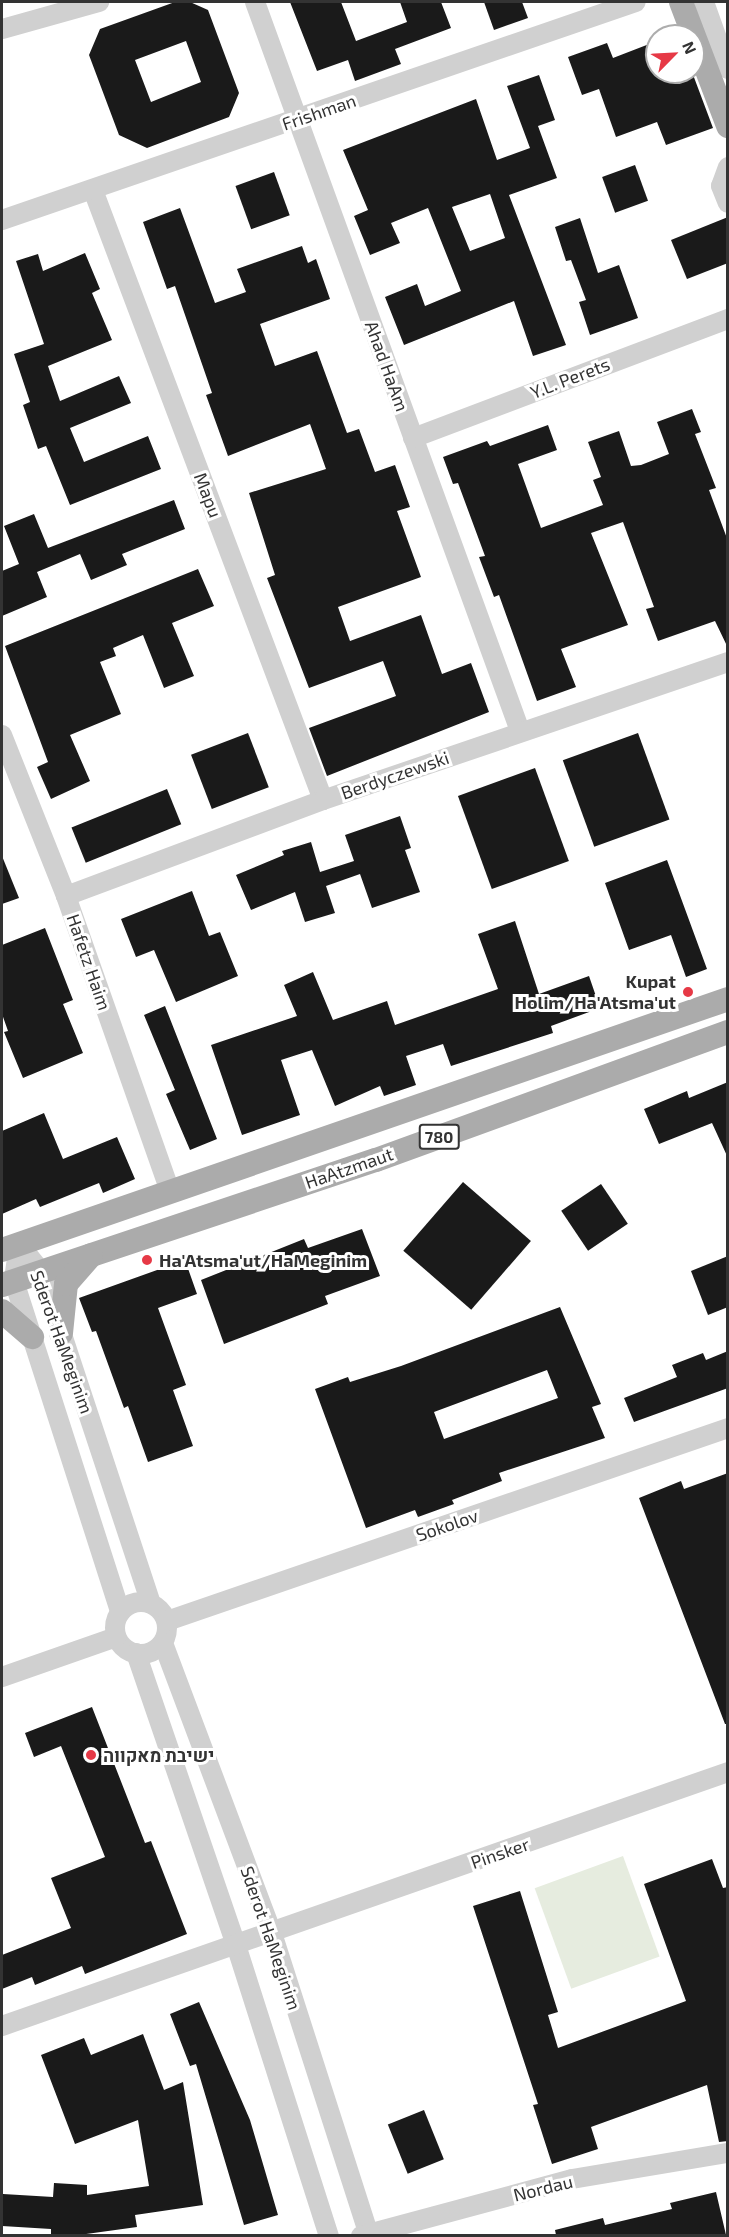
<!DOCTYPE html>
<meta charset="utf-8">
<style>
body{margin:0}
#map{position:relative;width:729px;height:2237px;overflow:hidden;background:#fff;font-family:"Exo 2",Heebo,sans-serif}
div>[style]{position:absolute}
.green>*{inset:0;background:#e6ecdf;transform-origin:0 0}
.building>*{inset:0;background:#1a1a1a;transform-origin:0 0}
.minor>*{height:20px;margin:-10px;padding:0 10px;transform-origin:10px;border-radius:10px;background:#d0d0d0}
.minor>.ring{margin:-10px;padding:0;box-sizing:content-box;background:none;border:20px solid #d0d0d0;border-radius:50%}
.major>*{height:24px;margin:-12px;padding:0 12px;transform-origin:12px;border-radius:12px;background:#ababab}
.dots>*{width:16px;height:16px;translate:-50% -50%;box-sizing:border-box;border:3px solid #fff;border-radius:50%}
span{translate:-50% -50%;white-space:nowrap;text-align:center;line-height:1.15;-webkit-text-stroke:6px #fff;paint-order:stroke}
.shield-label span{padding:2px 4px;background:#fff;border:2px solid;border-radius:4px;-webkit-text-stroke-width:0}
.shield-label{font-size:16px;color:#333;font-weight:700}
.street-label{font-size:18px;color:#333}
.poi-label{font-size:18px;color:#333;font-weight:700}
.right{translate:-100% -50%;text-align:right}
.left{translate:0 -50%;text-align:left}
.frame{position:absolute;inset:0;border:3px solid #333;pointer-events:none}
.north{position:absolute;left:645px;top:24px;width:60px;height:60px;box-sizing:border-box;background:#fff;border:2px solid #adadad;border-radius:50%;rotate:66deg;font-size:16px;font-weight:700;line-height:24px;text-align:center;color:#333}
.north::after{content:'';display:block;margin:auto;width:21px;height:27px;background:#e63946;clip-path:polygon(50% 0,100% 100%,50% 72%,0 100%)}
</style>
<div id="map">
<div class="green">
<i style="left:623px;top:1856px;width:107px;height:94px;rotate:70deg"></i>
</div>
<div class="building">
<i style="clip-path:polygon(evenodd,175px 2px,190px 2px,208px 10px,239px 93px,229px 117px,147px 148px,119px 135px,89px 55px,100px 29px,175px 2px,186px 41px,201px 82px,151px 102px,135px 60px,186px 41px)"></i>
<i style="clip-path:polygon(290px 2px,341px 2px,356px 41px,407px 22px,400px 2px,441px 2px,451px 28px,395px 49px,401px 64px,355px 81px,348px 60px,317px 71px)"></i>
<i style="clip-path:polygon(484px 2px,522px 2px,528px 18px,494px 30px)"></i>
<i style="clip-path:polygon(657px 41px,657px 72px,692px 72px,713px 128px,666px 145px,657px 122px,616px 137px,599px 89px,582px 95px,568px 57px,607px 43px,613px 58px)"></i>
<i style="clip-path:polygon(evenodd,539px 75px,555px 120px,538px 126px,557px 178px,509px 195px,566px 345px,533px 356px,514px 301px,404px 345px,385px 297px,417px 284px,425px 306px,461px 291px,428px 208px,391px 223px,400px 243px,370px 255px,354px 216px,368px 210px,343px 150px,476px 99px,497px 160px,530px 148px,507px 86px,539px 75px,490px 194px,505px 238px,470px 251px,452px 207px,490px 194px)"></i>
<i style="left:635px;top:165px;width:38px;height:35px;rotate:70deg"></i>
<i style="left:274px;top:172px;width:46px;height:41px;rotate:70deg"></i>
<i style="clip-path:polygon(180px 208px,215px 303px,246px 292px,237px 269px,302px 246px,308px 263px,316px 259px,330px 299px,260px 324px,275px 366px,317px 351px,347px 433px,359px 429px,375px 472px,395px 465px,410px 507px,397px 511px,421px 577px,338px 607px,350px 641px,421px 615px,442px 674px,471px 663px,489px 712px,327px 776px,309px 728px,396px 696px,383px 661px,309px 688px,267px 578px,275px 575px,249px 493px,326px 469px,310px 424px,228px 456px,206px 395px,212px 393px,175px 286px,167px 289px,143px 222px)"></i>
<i style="clip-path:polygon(728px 217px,728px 263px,687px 279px,671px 240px)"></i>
<i style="clip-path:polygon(580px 218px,598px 273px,619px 265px,638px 318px,590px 335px,579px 302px,586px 300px,571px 260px,566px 261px,555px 227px)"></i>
<i style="clip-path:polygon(85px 253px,100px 289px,92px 293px,112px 340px,48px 366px,60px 401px,119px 376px,131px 403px,70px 428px,84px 462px,148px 436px,161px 469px,70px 505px,46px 446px,38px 449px,23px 405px,30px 402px,14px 354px,44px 344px,16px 261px,38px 254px,43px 271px)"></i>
<i style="clip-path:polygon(692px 409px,701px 432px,695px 434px,716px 488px,709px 490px,728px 541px,728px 648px,715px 621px,658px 641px,646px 609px,654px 607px,623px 522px,591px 533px,628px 625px,561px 649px,576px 687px,537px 701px,499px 595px,494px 597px,479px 557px,485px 556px,458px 483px,453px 484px,443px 457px,487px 441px,490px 446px,548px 425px,557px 450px,518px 464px,541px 528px,603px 505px,593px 480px,601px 477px,588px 442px,619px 431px,631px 466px,641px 465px,669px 454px,657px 422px)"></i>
<i style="clip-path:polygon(174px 500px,185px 529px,122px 554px,127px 565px,91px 580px,80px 554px,37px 572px,47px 597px,2px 616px,2px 571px,19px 564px,4px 526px,34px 514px,48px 548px)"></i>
<i style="clip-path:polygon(198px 569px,214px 606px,172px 623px,194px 676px,164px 688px,143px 635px,113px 648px,116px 656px,100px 662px,121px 714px,70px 735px,90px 781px,51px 799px,37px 767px,48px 762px,5px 646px)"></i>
<i style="left:248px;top:733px;width:58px;height:61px;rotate:69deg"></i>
<i style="left:638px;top:733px;width:92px;height:80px;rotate:70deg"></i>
<i style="left:535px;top:768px;width:99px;height:82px;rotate:70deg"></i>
<i style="left:167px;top:789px;width:38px;height:103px;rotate:68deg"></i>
<i style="clip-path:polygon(400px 816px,411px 848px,405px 850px,420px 892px,372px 908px,360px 874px,326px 886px,335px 913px,305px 922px,295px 892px,251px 910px,236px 875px,284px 855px,282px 851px,311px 842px,320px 872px,354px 861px,345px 835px)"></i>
<i style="clip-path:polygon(2px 856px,19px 898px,2px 904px)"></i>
<i style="clip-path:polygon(667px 860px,707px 969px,686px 977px,671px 935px,629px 950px,605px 883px)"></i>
<i style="clip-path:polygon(192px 891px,209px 936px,220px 932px,238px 976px,176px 1002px,154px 950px,136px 957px,121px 919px)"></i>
<i style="clip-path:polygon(515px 921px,539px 994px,589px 976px,600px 1008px,551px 1026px,553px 1033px,451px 1066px,443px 1044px,406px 1056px,416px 1085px,384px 1096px,380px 1086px,335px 1106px,312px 1050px,281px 1060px,300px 1115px,242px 1135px,211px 1045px,297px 1016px,284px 985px,313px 972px,333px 1020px,387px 1001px,395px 1025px,498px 989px,478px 934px)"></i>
<i style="clip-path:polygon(45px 928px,73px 1000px,63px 1004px,83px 1053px,23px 1078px,4px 1032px,8px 1031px,2px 1014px,2px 945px)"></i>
<i style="clip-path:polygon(165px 1006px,217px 1139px,190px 1150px,166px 1094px,175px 1090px,144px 1015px)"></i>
<i style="clip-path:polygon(728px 1082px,728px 1158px,712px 1123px,659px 1144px,644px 1109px,687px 1091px,689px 1098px)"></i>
<i style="clip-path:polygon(44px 1113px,63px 1159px,117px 1137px,135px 1179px,103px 1193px,99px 1183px,40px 1207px,36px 1199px,2px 1214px,2px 1131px)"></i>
<i style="left:463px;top:1182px;width:90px;height:91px;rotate:41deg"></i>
<i style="left:601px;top:1184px;width:48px;height:48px;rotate:56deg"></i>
<i style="clip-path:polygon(362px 1229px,380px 1276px,325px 1296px,328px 1304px,224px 1344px,201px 1280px,304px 1239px,308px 1248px)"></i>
<i style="clip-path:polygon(728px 1256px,728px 1307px,708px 1315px,691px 1271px)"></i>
<i style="clip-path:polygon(185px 1260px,197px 1294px,158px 1308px,186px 1385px,173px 1390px,193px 1446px,148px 1462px,128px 1406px,124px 1408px,96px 1331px,92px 1332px,79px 1298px)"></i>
<i style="clip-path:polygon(evenodd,560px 1307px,601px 1404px,592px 1407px,605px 1438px,499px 1473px,502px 1481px,452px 1500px,454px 1504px,418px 1517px,415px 1510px,366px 1528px,315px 1389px,348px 1377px,350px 1382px,401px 1366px,560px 1307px,547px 1370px,558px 1398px,444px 1439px,434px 1412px,547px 1370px)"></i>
<i style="clip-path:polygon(728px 1351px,728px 1388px,634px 1422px,624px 1398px,677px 1377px,672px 1365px,703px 1353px,706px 1360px)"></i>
<i style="clip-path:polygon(728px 1473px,728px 1724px,725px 1724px,639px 1498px,681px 1481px,684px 1489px)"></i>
<i style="clip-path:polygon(92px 1707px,145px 1843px,151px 1841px,187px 1934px,85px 1974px,82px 1966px,35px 1985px,32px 1977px,2px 1989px,2px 1955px,71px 1928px,51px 1878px,105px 1857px,61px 1746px,34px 1757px,25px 1733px)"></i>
<i style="clip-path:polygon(712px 1859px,723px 1888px,728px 1887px,728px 2141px,719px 2142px,707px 2085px,591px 2127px,598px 2149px,552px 2164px,533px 2105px,538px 2104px,473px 1906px,520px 1891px,558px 2012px,548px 2015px,558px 2048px,686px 2001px,644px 1884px)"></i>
<i style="clip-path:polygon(199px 2002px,250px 2120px,278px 2215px,244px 2225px,196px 2064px,190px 2066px,170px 2014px)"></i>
<i style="clip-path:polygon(143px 2034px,164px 2090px,183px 2082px,203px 2205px,135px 2215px,137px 2227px,79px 2235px,51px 2235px,51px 2229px,2px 2226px,3px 2194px,53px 2197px,54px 2183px,87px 2185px,87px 2195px,149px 2186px,138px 2120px,75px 2144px,41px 2055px,84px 2038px,91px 2055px)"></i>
<i style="left:424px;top:2110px;width:53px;height:39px;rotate:68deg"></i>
<i style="clip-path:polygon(716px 2192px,726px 2235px,556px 2235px,555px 2230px,603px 2218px,605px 2225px,672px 2209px,670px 2203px)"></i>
</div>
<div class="minor">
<i style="left:255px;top:2px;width:776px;rotate:70.02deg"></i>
<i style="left:704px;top:2px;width:71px;rotate:70.3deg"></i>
<i style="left:2px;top:29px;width:101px;rotate:-15.6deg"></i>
<i style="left:728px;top:167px;width:20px;rotate:110deg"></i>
<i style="left:721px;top:186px;width:18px;rotate:68deg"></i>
<i style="left:93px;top:190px;width:652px;rotate:69.34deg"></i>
<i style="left:2px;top:220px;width:670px;rotate:-18.98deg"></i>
<i style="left:413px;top:438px;width:337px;rotate:-20.7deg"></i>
<i style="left:2px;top:735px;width:173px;rotate:68.3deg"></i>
<i style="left:66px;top:896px;width:314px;rotate:70.6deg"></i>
<i style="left:66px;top:896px;width:274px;rotate:-20.5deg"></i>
<i style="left:323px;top:800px;width:428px;rotate:-18.8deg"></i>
<i style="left:19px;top:1244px;width:37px;rotate:98deg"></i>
<i style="left:14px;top:1281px;width:348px;rotate:72.2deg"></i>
<i style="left:19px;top:1244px;width:35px;rotate:51deg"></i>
<i style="left:41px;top:1271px;width:350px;rotate:71.7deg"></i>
<i class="ring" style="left:115px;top:1602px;width:32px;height:32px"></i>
<i style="left:167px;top:1621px;width:593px;rotate:-18.98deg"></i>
<i style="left:163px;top:1643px;width:310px;rotate:69.4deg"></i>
<i style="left:272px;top:1933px;width:318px;rotate:72.2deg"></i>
<i style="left:136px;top:1653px;width:309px;rotate:71.1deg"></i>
<i style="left:236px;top:1945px;width:305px;rotate:72.3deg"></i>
<i style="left:2px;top:1677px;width:121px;rotate:-19.3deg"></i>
<i style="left:2px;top:2026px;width:769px;rotate:-19.28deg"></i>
<i style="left:361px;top:2236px;width:219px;rotate:-15.1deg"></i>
<i style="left:572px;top:2179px;width:158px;rotate:-9.5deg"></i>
</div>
<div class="major">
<i style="left:681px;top:2px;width:133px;rotate:69.2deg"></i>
<i style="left:2px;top:1250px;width:768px;rotate:-19.07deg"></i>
<i style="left:2px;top:1285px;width:394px;rotate:-18.5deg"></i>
<i style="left:376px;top:1160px;width:375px;rotate:-20deg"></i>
<i style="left:2px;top:1311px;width:40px;rotate:41deg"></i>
<i style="left:61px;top:1333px;width:49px;rotate:-84.2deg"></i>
<i style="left:66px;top:1284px;width:38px;rotate:-49deg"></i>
</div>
<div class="dots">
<i style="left:688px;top:992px;background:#e63946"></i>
<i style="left:147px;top:1260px;background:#e63946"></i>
<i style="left:91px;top:1755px;background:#e63946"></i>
</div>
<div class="shield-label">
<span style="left:439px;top:1137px">780</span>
</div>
<div class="street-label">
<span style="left:319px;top:112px;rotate:-19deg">Frishman</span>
<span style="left:387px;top:366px;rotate:70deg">Ahad HaAm</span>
<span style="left:570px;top:378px;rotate:-21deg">Y.L. Perets</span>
<span style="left:208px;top:495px;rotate:69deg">Mapu</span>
<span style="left:395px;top:775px;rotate:-19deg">Berdyczewski</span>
<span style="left:89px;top:962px;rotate:71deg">Hafetz Haim</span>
<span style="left:349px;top:1168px;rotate:-19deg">HaAtzmaut</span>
<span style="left:62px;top:1342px;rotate:70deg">Sderot HaMeginim</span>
<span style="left:447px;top:1525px;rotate:-19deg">Sokolov</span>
<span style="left:500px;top:1853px;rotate:-19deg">Pinsker</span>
<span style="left:271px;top:1938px;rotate:71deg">Sderot HaMeginim</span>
<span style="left:543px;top:2188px;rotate:-14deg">Nordau</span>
</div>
<div class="poi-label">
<span class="right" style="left:676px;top:992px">Kupat<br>Holim/Ha'Atsma'ut</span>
<span class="left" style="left:159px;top:1260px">Ha'Atsma'ut/HaMeginim</span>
<span class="left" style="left:103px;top:1755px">ישיבת מאקווה</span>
</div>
<div class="frame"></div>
<div class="north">N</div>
</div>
